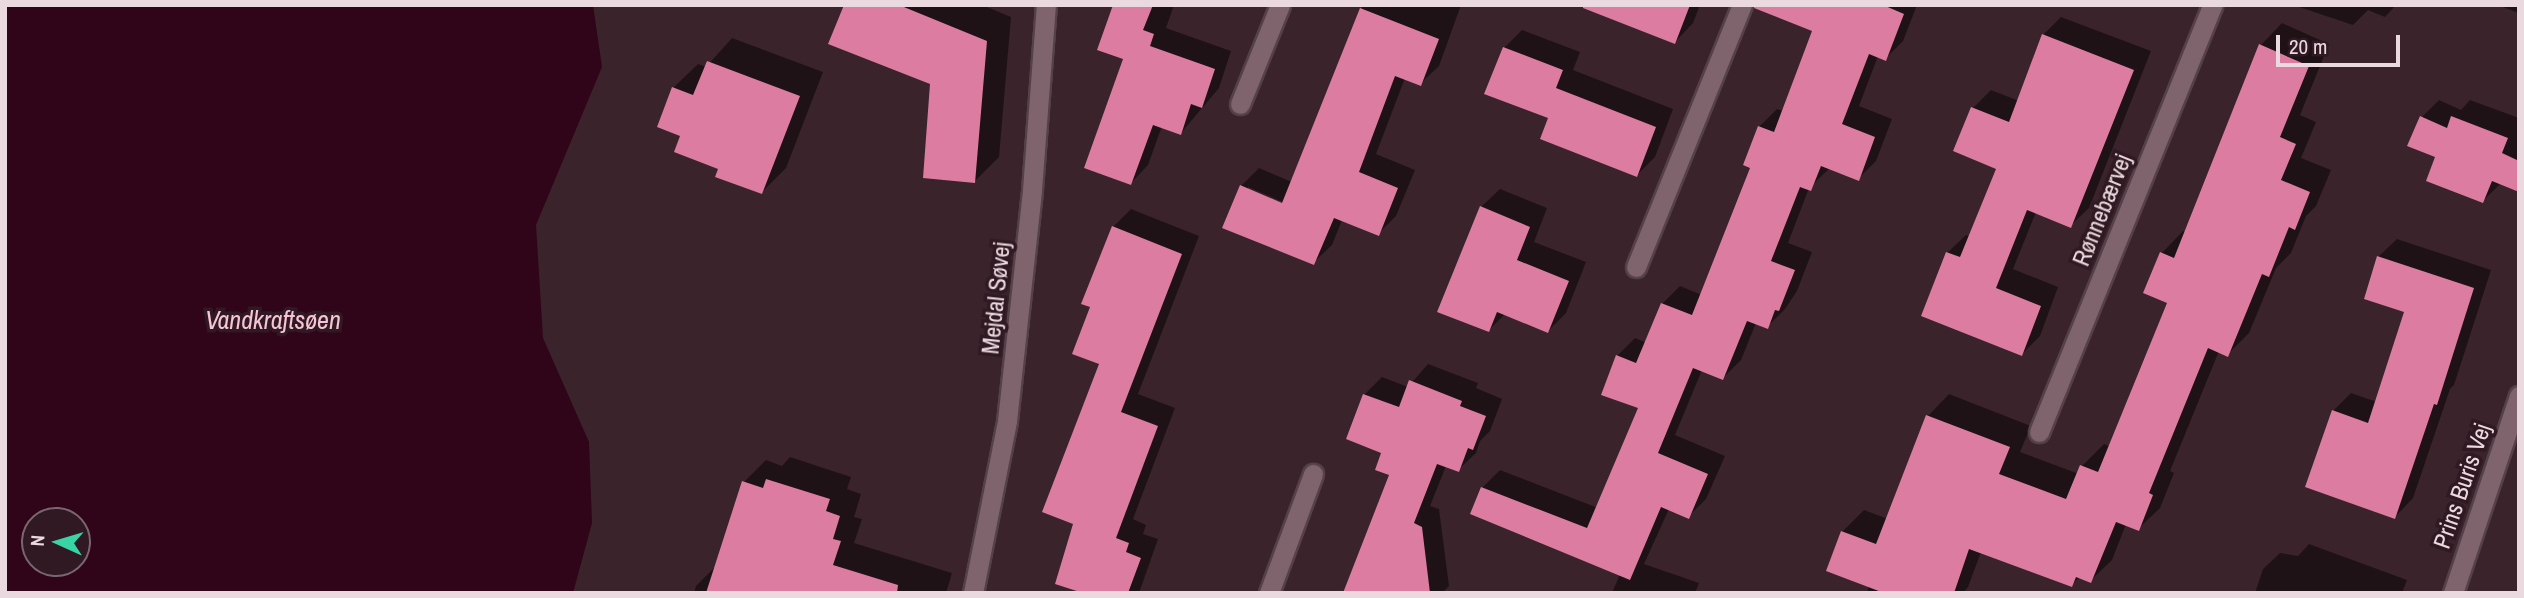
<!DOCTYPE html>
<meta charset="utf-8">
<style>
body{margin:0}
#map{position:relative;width:2524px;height:598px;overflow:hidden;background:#3a232b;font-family:"Archivo Narrow",sans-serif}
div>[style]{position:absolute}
.water>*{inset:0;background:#300419}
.shadow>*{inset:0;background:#0007}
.building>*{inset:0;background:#dc7ca1}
.roads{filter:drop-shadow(2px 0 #554149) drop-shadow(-2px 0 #554149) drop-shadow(0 2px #554149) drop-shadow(0 -2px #554149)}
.minor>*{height:19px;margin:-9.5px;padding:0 9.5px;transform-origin:9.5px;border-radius:9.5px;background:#7f636d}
.tertiary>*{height:19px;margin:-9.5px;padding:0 9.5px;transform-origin:9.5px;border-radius:9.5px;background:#7f636d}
span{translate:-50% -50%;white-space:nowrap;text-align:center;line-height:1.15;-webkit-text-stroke:7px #301922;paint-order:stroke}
.street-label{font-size:24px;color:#eadadf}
.water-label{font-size:26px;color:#f7c4d5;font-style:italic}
.frame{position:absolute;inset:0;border:7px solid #eadadf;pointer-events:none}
.north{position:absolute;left:21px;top:507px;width:70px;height:70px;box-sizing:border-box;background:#301922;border:2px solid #7a666e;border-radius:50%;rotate:274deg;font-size:19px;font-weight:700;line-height:28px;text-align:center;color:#eadadf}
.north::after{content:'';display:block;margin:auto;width:24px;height:32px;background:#38d4a6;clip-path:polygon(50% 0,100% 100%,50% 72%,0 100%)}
.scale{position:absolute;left:2276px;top:35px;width:124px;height:32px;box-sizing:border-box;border:4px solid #eadadf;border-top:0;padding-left:9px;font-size:21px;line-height:24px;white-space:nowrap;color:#eadadf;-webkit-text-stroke:5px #301922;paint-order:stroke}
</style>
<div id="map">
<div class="water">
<i style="clip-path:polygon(evenodd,5px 5px,593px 5px,602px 67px,536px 225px,543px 338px,589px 442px,592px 523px,573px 593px,5px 593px,5px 5px,35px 521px,77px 521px,77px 563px,35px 563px,35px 521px)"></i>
</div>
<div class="shadow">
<i style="clip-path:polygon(845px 5px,982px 5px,1011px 17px,999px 157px,975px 181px,932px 83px)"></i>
<i style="clip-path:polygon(1115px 5px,1174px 5px,1166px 28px,1231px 51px,1219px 88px,1181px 133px,1162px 126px,1148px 165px,1131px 183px,1125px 58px)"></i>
<i style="clip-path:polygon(evenodd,1363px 5px,1461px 5px,1439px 66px,1420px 84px,1405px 78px,1376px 154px,1415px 170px,1396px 216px,1378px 234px,1342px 220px,1332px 245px,1313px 263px,1241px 186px,1259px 168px,1292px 182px,1363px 5px,1248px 187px,1290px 205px,1289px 208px,1248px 191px,1248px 187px)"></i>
<i style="clip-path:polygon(1581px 5px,1700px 5px,1693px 23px,1675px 42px)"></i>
<i style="clip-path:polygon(1802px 5px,1917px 5px,1903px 41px,1885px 59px,1878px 56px,1859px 106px,1892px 119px,1876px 161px,1858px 179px,1830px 168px,1809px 188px,1788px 243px,1812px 252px,1797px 291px,1785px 309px,1767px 327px,1756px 323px,1741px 360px,1723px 378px,1702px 370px,1675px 435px,1725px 456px,1706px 499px,1688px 517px,1669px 509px,1644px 564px,1699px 583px,1695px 593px,1612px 593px,1620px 574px,1482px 488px,1500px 470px,1598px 508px,1640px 407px,1617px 356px,1635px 338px,1647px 343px,1662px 304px,1680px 286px,1702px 295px,1752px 167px,1759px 127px,1777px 109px,1783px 111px,1814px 30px)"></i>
<i style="clip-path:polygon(2293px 5px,2396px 5px,2385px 17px,2368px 10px,2353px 25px)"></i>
<i style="clip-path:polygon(2519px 5px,2519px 13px,2500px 6px,2500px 5px)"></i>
<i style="clip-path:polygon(2061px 17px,2151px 51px,2089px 208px,2070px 226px,2036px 212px,2013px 269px,2058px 287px,2040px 336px,2022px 354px,1947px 253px,1966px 235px,1970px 237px,1998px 168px,1973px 108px,1991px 90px,2019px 101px,2043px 35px)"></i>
<i style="clip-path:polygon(2282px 23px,2329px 44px,2300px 115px,2316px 122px,2301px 158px,2331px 170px,2316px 206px,2306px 216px,2291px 253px,2276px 268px,2249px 333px,2228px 354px,2219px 351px,2170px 471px,2174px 473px,2160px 508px,2138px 529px,2126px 524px,2112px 560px,2090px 581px,2080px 577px,2071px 585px,1981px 552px,1968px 587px,1963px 593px,1867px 593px,1869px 585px,1842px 532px,1864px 510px,1888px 519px,1928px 416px,1949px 394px,2031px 426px,2020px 452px,2079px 474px,2082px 466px,2104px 444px,2111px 447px,2170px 302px,2146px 292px,2162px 253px,2183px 231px,2186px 232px,2261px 45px)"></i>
<i style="clip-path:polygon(1522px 30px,1580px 52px,1573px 70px,1673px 109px,1655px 157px,1637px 175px,1551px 117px,1504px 48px)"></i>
<i style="clip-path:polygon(732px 38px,823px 72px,786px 168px,762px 192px,720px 168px,682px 135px,673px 88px,698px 64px,706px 67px)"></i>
<i style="clip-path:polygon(2439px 100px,2461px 110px,2470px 100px,2519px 118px,2519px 191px,2501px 183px,2483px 201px,2438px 157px,2422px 117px)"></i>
<i style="clip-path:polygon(1500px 189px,1547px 208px,1534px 242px,1586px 262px,1566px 313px,1548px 331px,1505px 314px,1489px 330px,1481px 207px)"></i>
<i style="clip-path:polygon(1131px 209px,1199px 236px,1138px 394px,1175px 408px,1133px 519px,1146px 525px,1143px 534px,1158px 539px,1139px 593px,1089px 593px,1075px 523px,1101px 363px,1092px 306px,1113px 227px)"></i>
<i style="clip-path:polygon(2397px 239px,2491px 270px,2454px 385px,2450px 389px,2413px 498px,2395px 517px,2333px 411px,2351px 393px,2377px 402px,2406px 310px,2378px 257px)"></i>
<i style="clip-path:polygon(1428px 364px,1478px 383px,1476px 388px,1502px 399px,1490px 431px,1480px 441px,1476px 453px,1458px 470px,1446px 466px,1430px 506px,1439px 509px,1449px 586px,1442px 593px,1345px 593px,1392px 474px,1364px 395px,1382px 377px,1408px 387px)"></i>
<i style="clip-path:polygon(790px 457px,851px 477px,847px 489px,861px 494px,854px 517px,862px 519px,854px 543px,952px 573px,946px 593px,694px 593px,696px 586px,717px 565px,744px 482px,766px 460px,782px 466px)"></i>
<i style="clip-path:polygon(2309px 544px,2407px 580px,2402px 593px,2255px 593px,2263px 569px,2280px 553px,2298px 556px)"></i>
</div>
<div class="building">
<i style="clip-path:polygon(844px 5px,899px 5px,987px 41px,975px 183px,923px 178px,930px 84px,828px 44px)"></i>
<i style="clip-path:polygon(1113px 5px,1153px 5px,1143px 30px,1154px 34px,1150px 46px,1215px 69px,1202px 108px,1191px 104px,1181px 135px,1153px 125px,1131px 185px,1084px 168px,1123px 59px,1097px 50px)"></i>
<i style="clip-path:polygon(1583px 5px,1690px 5px,1675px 44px,1583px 8px)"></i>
<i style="clip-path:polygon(1754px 5px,1883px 5px,1904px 14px,1886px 61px,1869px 54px,1842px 124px,1875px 137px,1859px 181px,1821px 166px,1811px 191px,1800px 187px,1771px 261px,1795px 270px,1779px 311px,1775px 310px,1768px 329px,1747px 321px,1723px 380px,1693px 368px,1658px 453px,1708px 474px,1689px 519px,1661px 507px,1630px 580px,1470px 514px,1481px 487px,1587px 528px,1638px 408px,1601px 395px,1616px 355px,1636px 363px,1661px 303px,1692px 315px,1750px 168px,1743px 165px,1758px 126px,1774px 132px,1812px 31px,1754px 8px)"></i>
<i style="clip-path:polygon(1360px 8px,1439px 39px,1421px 86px,1395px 76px,1359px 172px,1398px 188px,1379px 236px,1334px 218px,1314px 265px,1222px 228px,1240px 185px,1282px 203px)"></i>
<i style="clip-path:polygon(2042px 34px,2134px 70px,2071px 228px,2027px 210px,1996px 288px,2041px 306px,2022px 356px,1921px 316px,1946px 252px,1960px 257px,1996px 169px,1953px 151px,1971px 107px,2009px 122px)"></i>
<i style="clip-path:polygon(2259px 44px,2309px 66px,2280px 137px,2296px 144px,2281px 180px,2310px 192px,2295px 230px,2289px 227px,2269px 277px,2262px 274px,2228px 357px,2208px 348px,2149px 493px,2153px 495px,2139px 531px,2116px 522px,2091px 583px,2076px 577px,2072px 587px,1969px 549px,1954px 593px,1884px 593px,1826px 571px,1841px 531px,1876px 544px,1926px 415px,2010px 447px,1999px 474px,2066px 499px,2080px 465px,2098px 472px,2167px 303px,2143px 293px,2160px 252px,2174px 258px)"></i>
<i style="clip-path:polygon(1503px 47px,1563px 70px,1556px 88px,1656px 127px,1637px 177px,1540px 139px,1548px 118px,1484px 94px)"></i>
<i style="clip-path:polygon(707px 61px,800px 96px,762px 194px,715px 177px,718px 169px,674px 152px,680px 136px,657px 127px,672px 87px,693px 95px)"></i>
<i style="clip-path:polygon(2420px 116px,2447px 128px,2451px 116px,2508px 138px,2502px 153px,2519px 161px,2519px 192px,2492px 181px,2483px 203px,2426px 181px,2435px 157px,2407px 146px)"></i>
<i style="clip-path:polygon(1480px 206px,1530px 227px,1517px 260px,1569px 281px,1548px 333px,1497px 312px,1489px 332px,1437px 312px)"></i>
<i style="clip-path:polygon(1112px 226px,1182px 254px,1121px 412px,1158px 426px,1116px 538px,1129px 543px,1126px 552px,1141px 558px,1128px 593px,1083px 593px,1055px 584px,1073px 524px,1042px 512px,1099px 364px,1072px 354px,1090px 307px,1081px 304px)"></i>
<i style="clip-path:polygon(2377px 256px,2474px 288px,2437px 405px,2434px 404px,2395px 519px,2305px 487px,2332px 410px,2368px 423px,2404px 312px,2364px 299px)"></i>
<i style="clip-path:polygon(1409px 380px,1462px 401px,1460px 406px,1486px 416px,1473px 450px,1468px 448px,1459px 472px,1437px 464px,1414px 523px,1422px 527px,1430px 593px,1343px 593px,1389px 475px,1375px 470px,1381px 453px,1346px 439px,1363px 394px,1399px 407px)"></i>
<i style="clip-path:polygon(766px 479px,830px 499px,826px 511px,840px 516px,833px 539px,841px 541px,833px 565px,898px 585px,897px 593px,706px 593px,742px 481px,763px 488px)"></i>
</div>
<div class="roads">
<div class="minor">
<i style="left:1240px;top:104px;width:107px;rotate:-68deg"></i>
<i style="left:1636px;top:267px;width:283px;rotate:-68deg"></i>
<i style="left:2039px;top:432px;width:461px;rotate:-67.9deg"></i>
<i style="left:973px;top:593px;width:175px;rotate:-78.8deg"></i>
<i style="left:1007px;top:421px;width:232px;rotate:-83.8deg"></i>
<i style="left:1032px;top:190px;width:186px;rotate:-85.7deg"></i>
<i style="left:1269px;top:593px;width:127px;rotate:-69.7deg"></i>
</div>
<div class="tertiary">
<i style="left:2453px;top:593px;width:208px;rotate:-71.5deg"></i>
</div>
</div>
<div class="street-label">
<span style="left:2102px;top:210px;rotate:-68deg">Rønnebærvej</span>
<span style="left:996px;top:298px;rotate:-84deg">Mejdal Søvej</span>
<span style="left:2462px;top:486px;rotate:-71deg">Prins Buris Vej</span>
</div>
<div class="water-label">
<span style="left:273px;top:320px">Vandkraftsøen</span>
</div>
<div class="frame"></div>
<div class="north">N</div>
<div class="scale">20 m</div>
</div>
